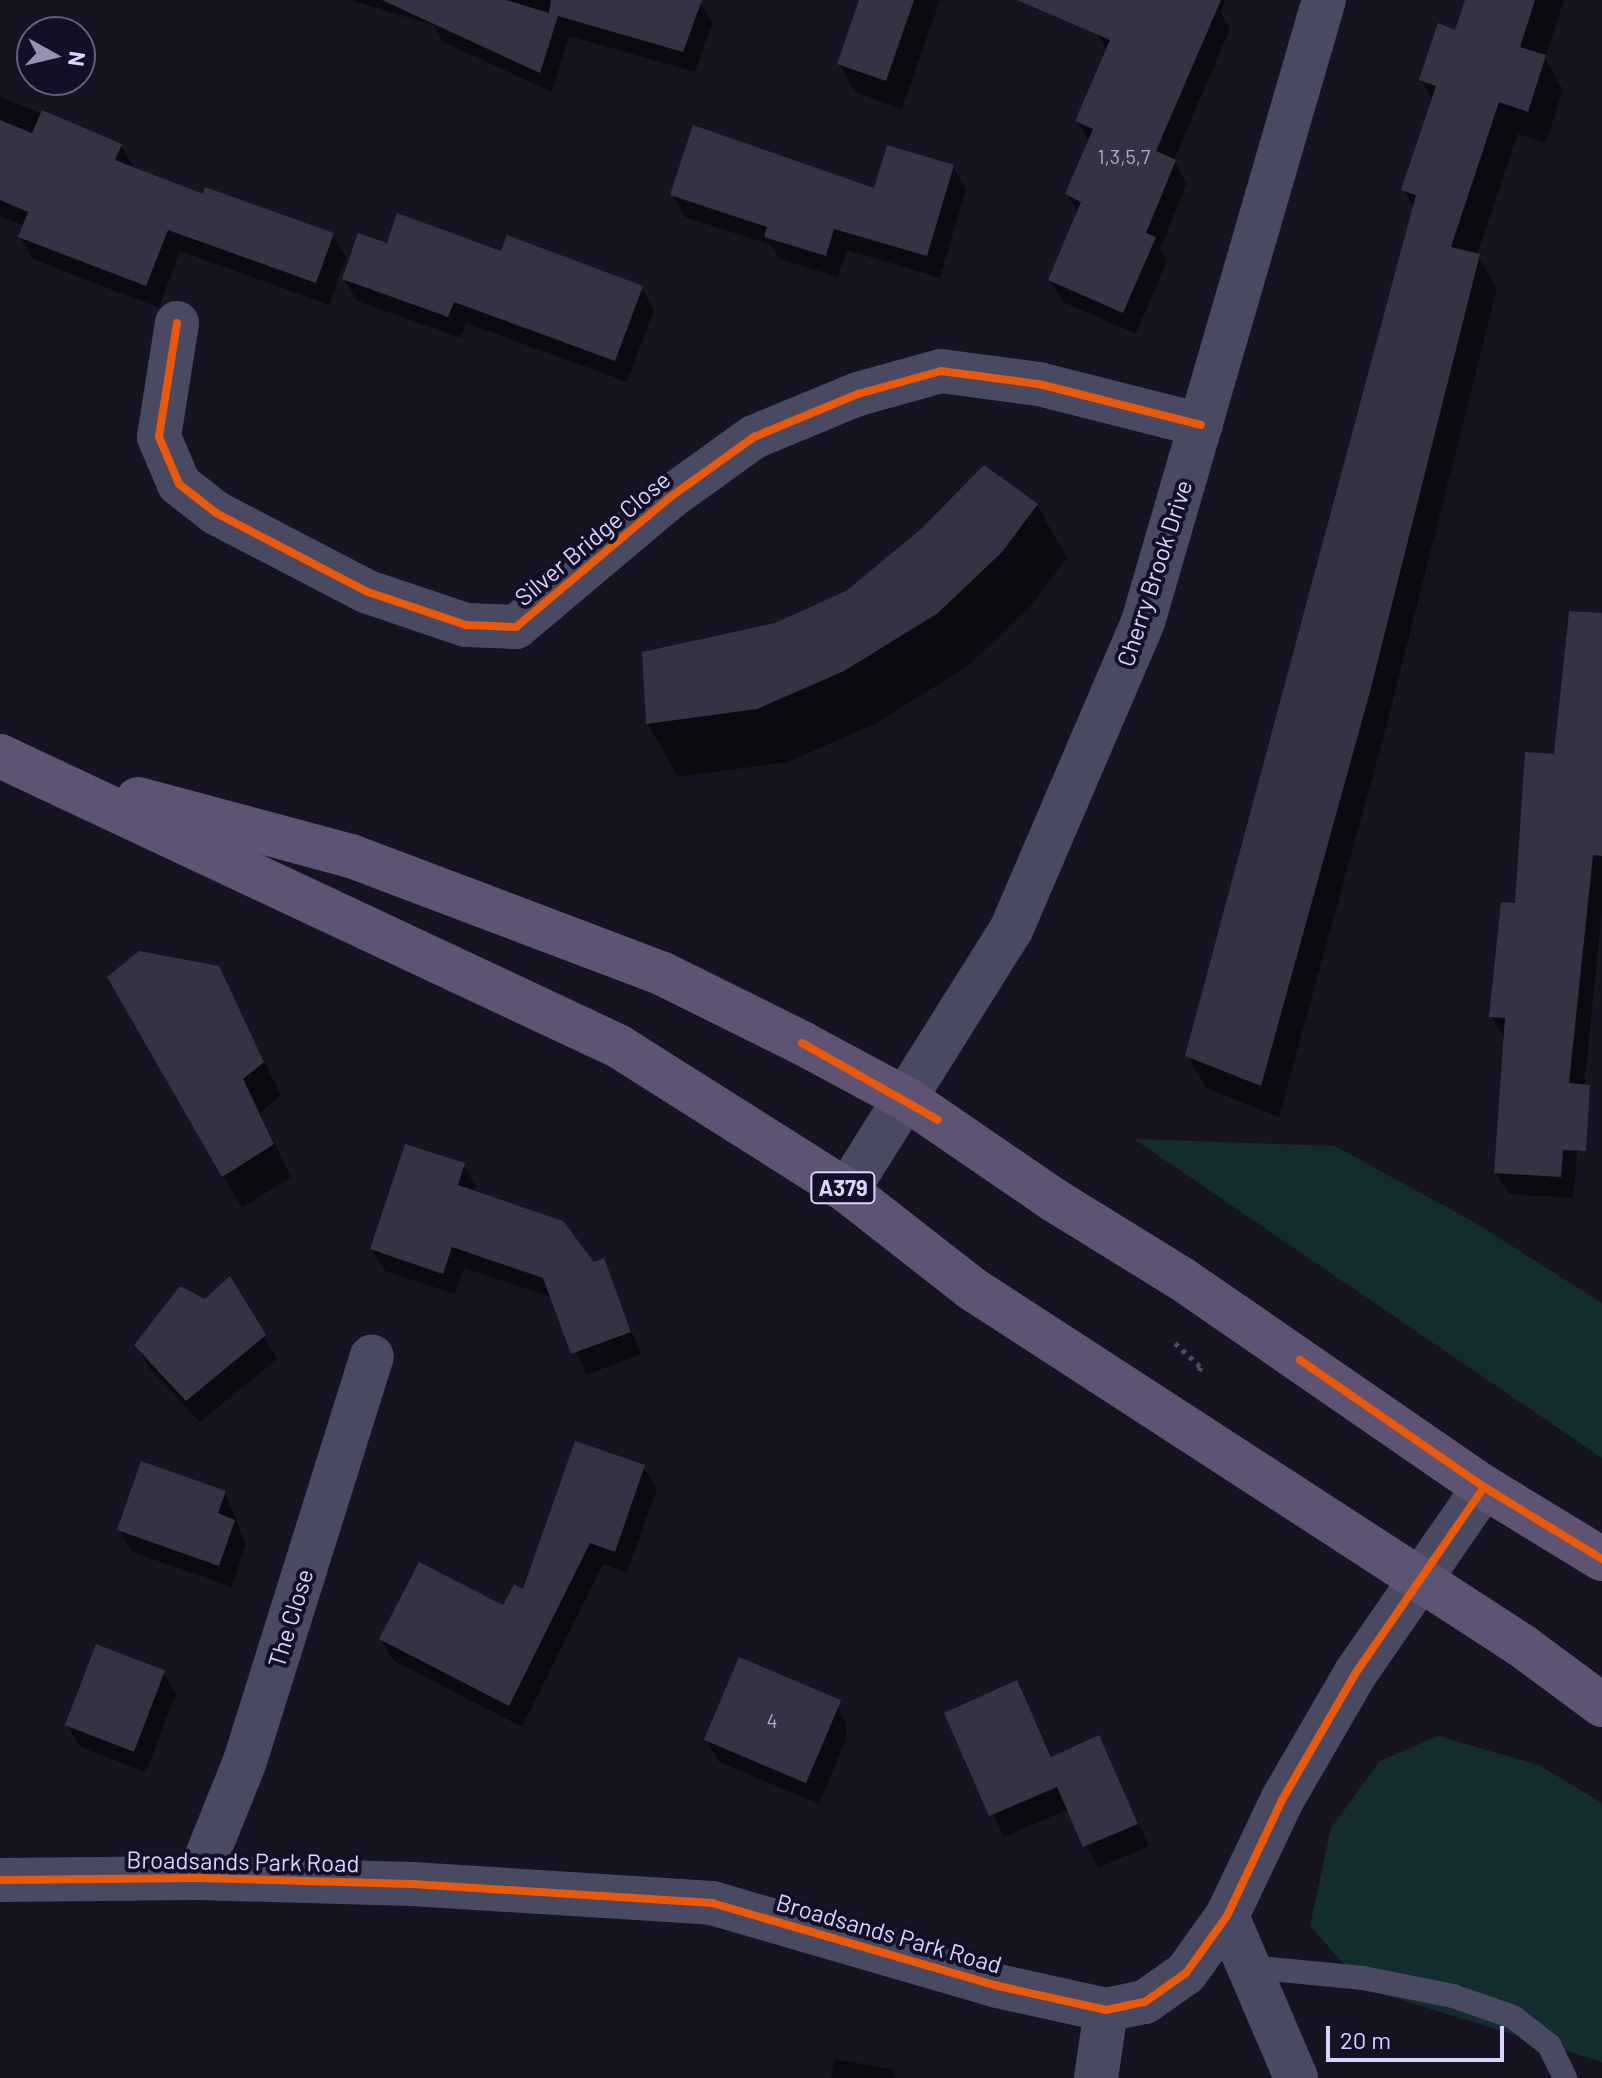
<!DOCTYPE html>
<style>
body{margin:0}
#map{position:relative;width:1602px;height:2078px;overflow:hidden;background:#161421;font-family:Barlow,sans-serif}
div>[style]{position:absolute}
.green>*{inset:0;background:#132c2d}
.shadow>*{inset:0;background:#0007}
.building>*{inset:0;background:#343243;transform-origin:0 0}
.path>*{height:5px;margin-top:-2.5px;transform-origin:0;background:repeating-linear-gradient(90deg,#44505f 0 4px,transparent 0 10px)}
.lane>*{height:24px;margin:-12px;padding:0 12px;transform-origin:12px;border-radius:12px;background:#4a4962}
.street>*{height:44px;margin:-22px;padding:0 22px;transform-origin:22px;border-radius:22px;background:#4a4962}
.primary>*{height:44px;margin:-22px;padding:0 22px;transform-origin:22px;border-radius:22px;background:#5e5373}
.cycleway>*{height:8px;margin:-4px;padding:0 4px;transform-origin:4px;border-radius:4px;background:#e8590c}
span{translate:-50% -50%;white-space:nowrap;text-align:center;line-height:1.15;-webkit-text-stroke:8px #130f26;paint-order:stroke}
.number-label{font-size:20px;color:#b0acd0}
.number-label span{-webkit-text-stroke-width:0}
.shield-label span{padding:2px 6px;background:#130f26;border:2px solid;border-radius:6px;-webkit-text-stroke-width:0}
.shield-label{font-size:22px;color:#d9d4ff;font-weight:700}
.street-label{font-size:24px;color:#d9d4ff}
.north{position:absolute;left:16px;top:16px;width:80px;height:80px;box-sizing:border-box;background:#130f26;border:2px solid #625e7d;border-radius:50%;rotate:98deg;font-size:22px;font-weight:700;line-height:32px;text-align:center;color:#d9d4ff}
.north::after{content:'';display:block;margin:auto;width:28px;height:36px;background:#9591b1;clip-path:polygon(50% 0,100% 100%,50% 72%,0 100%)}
.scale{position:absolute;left:1326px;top:2026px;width:178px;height:36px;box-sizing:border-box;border:4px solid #d9d4ff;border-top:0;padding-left:10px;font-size:24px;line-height:28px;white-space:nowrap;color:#d9d4ff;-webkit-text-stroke:6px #130f26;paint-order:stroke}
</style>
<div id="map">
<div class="green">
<i style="clip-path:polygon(1134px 1139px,1335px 1146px,1472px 1221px,1602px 1303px,1602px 1458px)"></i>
<i style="clip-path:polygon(1438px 1736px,1539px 1765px,1602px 1803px,1602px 2062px,1366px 1989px,1310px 1926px,1331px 1828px,1380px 1761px)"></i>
</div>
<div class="shadow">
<i style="clip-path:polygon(350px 0,698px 0,713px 22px,695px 72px,569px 36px,552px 92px,443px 42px,433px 25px)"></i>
<i style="clip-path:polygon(861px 0,940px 0,902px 109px,856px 93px,839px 64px)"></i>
<i style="clip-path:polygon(1110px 0,1225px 0,1221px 13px,1230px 29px,1174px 160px,1187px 184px,1160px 249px,1167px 261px,1136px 334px,1063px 302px,1050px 280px,1078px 213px,1067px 194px,1089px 142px,1077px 121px,1107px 52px,1097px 33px)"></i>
<i style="clip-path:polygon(1467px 0,1564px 0,1545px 58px,1563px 90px,1546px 143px,1518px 134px,1477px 255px,1497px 288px,1388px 721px,1279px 1117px,1206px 1088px,1188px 1056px,1415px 209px,1404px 190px,1433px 101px,1421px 80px,1456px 32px)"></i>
<i style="clip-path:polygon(0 97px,121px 145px,134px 168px,204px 197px,333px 235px,346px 257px,329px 305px,180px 251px,159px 308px,33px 259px,20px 237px,24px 226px,0 216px)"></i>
<i style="clip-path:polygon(953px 167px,966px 189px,940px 278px,847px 250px,838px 277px,779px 259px,771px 245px,685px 217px,672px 194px,875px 190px)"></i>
<i style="clip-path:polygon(388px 246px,502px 253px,641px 287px,654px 310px,627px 382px,466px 323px,461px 338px,357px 301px,344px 279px)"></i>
<i style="clip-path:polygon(1037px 505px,1067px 558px,1032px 605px,968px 666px,875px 724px,788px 762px,678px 777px,648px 724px,776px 625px)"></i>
<i style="clip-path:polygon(1602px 616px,1602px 910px,1573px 1198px,1509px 1194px,1496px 1172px,1504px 1038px,1491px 1016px,1556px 756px)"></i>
<i style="clip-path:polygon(218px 968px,281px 1095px,260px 1113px,291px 1177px,242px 1208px,110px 978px)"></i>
<i style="clip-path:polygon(463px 1165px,476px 1186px,474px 1193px,593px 1265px,603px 1261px,641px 1354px,586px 1375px,553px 1298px,464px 1268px,455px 1294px,385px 1271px,372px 1249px)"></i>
<i style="clip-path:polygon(230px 1279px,277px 1359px,200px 1422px,149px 1368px,136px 1345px,205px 1302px)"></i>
<i style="clip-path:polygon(644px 1467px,657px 1489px,627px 1573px,603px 1564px,522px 1727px,394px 1661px,381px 1639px,504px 1608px,524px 1592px)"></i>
<i style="clip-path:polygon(225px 1492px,246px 1544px,232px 1587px,132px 1552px,119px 1530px)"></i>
<i style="clip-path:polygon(163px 1672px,176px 1694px,146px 1772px,80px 1747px,67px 1725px)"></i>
<i style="clip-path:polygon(1017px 1683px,1053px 1758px,1098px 1738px,1149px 1846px,1098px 1868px,1069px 1809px,1004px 1837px,946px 1714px)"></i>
<i style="clip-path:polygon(833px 1699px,846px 1722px,846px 1740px,819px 1804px,719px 1762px,706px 1740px)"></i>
<i style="clip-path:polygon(834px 2059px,892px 2069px,897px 2078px,831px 2078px)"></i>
</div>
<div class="building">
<i style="clip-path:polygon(382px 0,506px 0,549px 13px,551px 0,702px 0,683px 52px,558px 16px,540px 73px)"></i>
<i style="clip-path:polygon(859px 0,914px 0,886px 81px,837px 64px)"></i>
<i style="clip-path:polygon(1017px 0,1221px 0,1156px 151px,1176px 160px,1146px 233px,1156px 237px,1123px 313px,1048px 280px,1081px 202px,1065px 194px,1093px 129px,1075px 121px,1110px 40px)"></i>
<i style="clip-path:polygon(1465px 0,1535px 0,1520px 47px,1546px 55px,1528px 112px,1499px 102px,1451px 247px,1480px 254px,1371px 688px,1261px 1086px,1185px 1056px,1416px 195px,1401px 190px,1436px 86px,1419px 80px,1438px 23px,1455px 30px)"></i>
<i style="clip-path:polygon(42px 110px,122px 144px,115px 160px,203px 194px,205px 187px,334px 233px,316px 283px,168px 230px,146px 286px,18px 237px,28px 212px,0 200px,0 120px,32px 133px)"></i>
<i style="clip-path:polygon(693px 125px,874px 188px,887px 145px,954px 165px,927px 256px,834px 229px,826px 256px,764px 237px,767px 227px,670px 195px)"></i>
<i style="clip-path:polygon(397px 213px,501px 251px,507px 235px,643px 286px,615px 361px,454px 302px,448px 317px,342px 279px,358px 233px,387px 243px)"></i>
<i style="clip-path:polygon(984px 465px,1038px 504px,1002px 552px,938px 613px,844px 671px,757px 709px,646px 724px,642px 652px,775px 623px,846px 591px,921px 529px)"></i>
<i style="clip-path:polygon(1569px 611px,1602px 613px,1602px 856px,1593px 855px,1569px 1083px,1590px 1085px,1586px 1151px,1563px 1150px,1561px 1177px,1494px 1173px,1505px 1018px,1489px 1017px,1501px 902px,1515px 903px,1525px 752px,1554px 754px)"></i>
<i style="clip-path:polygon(139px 951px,219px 966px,264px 1062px,243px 1079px,274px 1144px,222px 1177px,107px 977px)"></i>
<i style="clip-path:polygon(405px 1144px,465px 1163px,458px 1185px,563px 1221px,594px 1262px,604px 1258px,631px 1332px,571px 1354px,543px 1278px,452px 1247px,443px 1274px,370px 1249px)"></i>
<i style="clip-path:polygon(230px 1276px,266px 1335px,186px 1401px,134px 1345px,180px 1286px,205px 1299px)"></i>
<i style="clip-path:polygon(575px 1441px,645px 1465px,615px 1552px,590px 1543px,509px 1706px,379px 1639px,419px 1562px,503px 1605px,514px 1584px,523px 1589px)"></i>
<i style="clip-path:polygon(141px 1461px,226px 1491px,218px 1513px,235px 1520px,219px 1566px,117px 1530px)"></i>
<i style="left:96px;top:1644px;width:74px;height:87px;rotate:21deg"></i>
<i style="left:739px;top:1657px;width:111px;height:90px;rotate:23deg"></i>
<i style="clip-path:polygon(1017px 1680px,1051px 1757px,1099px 1735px,1138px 1824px,1083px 1847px,1057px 1787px,989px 1816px,944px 1713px)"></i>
</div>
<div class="path">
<i style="left:1175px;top:1343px;width:35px;rotate:43deg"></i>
<i style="left:1201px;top:1367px;width:7px;rotate:117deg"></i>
</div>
<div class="lane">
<i style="left:1249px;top:1967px;width:115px;rotate:5.5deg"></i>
<i style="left:1363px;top:1978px;width:92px;rotate:11.3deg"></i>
<i style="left:1453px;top:1996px;width:64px;rotate:19.3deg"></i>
<i style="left:1513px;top:2017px;width:46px;rotate:37.9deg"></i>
<i style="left:1549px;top:2045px;width:37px;rotate:64deg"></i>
</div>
<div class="street">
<i style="left:177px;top:323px;width:115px;rotate:99deg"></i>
<i style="left:159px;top:437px;width:51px;rotate:66.9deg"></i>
<i style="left:179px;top:484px;width:47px;rotate:38.1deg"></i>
<i style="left:216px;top:513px;width:171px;rotate:27.5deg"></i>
<i style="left:368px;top:592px;width:103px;rotate:18.6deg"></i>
<i style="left:466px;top:625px;width:50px;rotate:2.3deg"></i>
<i style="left:516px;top:627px;width:200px;rotate:-40.1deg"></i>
<i style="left:669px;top:498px;width:105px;rotate:-35.7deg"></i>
<i style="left:754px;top:437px;width:113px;rotate:-22.5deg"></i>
<i style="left:858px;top:394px;width:86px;rotate:-15.5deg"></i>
<i style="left:941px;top:371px;width:99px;rotate:7.6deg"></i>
<i style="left:1039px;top:384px;width:167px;rotate:14.2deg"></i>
<i style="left:847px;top:1191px;width:308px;rotate:-57.9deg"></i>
<i style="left:1011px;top:930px;width:335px;rotate:-66.8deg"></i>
<i style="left:1143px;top:622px;width:648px;rotate:-73.78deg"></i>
<i style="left:198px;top:1878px;width:126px;rotate:-68.1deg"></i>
<i style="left:245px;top:1761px;width:424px;rotate:-72.6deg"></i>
<i style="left:0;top:1880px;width:198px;rotate:-0.6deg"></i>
<i style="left:198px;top:1878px;width:214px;rotate:1.6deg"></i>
<i style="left:412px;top:1884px;width:301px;rotate:3.6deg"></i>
<i style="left:712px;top:1903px;width:298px;rotate:16.2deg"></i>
<i style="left:998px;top:1986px;width:111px;rotate:12.5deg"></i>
<i style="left:1106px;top:2010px;width:40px;rotate:-12deg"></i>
<i style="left:1145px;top:2002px;width:50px;rotate:-35.3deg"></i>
<i style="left:1186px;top:1973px;width:70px;rotate:-54.3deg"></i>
<i style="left:1227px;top:1916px;width:128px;rotate:-64.6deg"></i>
<i style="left:1282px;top:1800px;width:146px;rotate:-59.9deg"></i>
<i style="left:1355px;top:1674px;width:227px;rotate:-55.4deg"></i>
<i style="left:1227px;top:1916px;width:176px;rotate:66.9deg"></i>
<i style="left:1096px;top:2078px;width:69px;rotate:-81.6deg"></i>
</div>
<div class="primary">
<i style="left:0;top:756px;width:683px;rotate:25.14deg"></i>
<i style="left:618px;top:1046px;width:271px;rotate:32.3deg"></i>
<i style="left:847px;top:1191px;width:157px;rotate:38deg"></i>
<i style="left:971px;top:1288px;width:656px;rotate:32.99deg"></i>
<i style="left:1521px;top:1645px;width:101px;rotate:36.5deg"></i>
<i style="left:138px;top:799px;width:220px;rotate:15deg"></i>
<i style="left:351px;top:856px;width:331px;rotate:20.7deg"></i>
<i style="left:661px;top:973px;width:157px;rotate:26.4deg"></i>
<i style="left:802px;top:1043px;width:120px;rotate:28.3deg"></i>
<i style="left:908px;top:1100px;width:177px;rotate:34.4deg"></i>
<i style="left:1054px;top:1200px;width:150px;rotate:31.7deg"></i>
<i style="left:1182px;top:1279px;width:367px;rotate:34.6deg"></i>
<i style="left:1484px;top:1487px;width:138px;rotate:31.4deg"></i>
</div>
<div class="cycleway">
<i style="left:177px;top:323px;width:115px;rotate:99deg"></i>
<i style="left:159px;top:437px;width:51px;rotate:66.9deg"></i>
<i style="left:179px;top:484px;width:47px;rotate:38.1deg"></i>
<i style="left:216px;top:513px;width:171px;rotate:27.5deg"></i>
<i style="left:368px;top:592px;width:103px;rotate:18.6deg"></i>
<i style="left:466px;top:625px;width:50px;rotate:2.3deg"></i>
<i style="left:516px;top:627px;width:200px;rotate:-40.1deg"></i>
<i style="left:669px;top:498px;width:105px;rotate:-35.7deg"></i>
<i style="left:754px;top:437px;width:113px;rotate:-22.5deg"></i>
<i style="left:858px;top:394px;width:86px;rotate:-15.5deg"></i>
<i style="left:941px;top:371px;width:99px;rotate:7.6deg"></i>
<i style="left:1039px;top:384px;width:167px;rotate:14.2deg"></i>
<i style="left:802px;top:1043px;width:156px;rotate:29.5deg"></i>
<i style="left:1300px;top:1360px;width:224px;rotate:34.6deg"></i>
<i style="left:1484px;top:1487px;width:138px;rotate:31.4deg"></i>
<i style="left:0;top:1880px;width:198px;rotate:-0.6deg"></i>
<i style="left:198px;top:1878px;width:214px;rotate:1.6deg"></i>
<i style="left:412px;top:1884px;width:301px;rotate:3.6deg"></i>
<i style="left:712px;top:1903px;width:298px;rotate:16.2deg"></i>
<i style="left:998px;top:1986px;width:111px;rotate:12.5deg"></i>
<i style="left:1106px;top:2010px;width:40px;rotate:-12deg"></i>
<i style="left:1145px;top:2002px;width:50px;rotate:-35.3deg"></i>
<i style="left:1186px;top:1973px;width:70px;rotate:-54.3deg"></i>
<i style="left:1227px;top:1916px;width:128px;rotate:-64.6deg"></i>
<i style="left:1282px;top:1800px;width:146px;rotate:-59.9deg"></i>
<i style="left:1355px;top:1674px;width:227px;rotate:-55.4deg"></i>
</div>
<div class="number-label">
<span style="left:1124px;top:156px">1,3,5,7</span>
<span style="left:772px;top:1720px">4</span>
</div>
<div class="shield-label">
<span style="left:843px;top:1188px">A379</span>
</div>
<div class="street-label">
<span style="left:592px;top:538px;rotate:-40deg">Silver Bridge Close</span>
<span style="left:1154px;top:573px;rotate:-72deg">Cherry Brook Drive</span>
<span style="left:290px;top:1618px;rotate:-73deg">The Close</span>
<span style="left:243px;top:1861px;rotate:1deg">Broadsands Park Road</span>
<span style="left:889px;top:1933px;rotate:16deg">Broadsands Park Road</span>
</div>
<div class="north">N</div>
<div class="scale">20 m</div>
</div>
